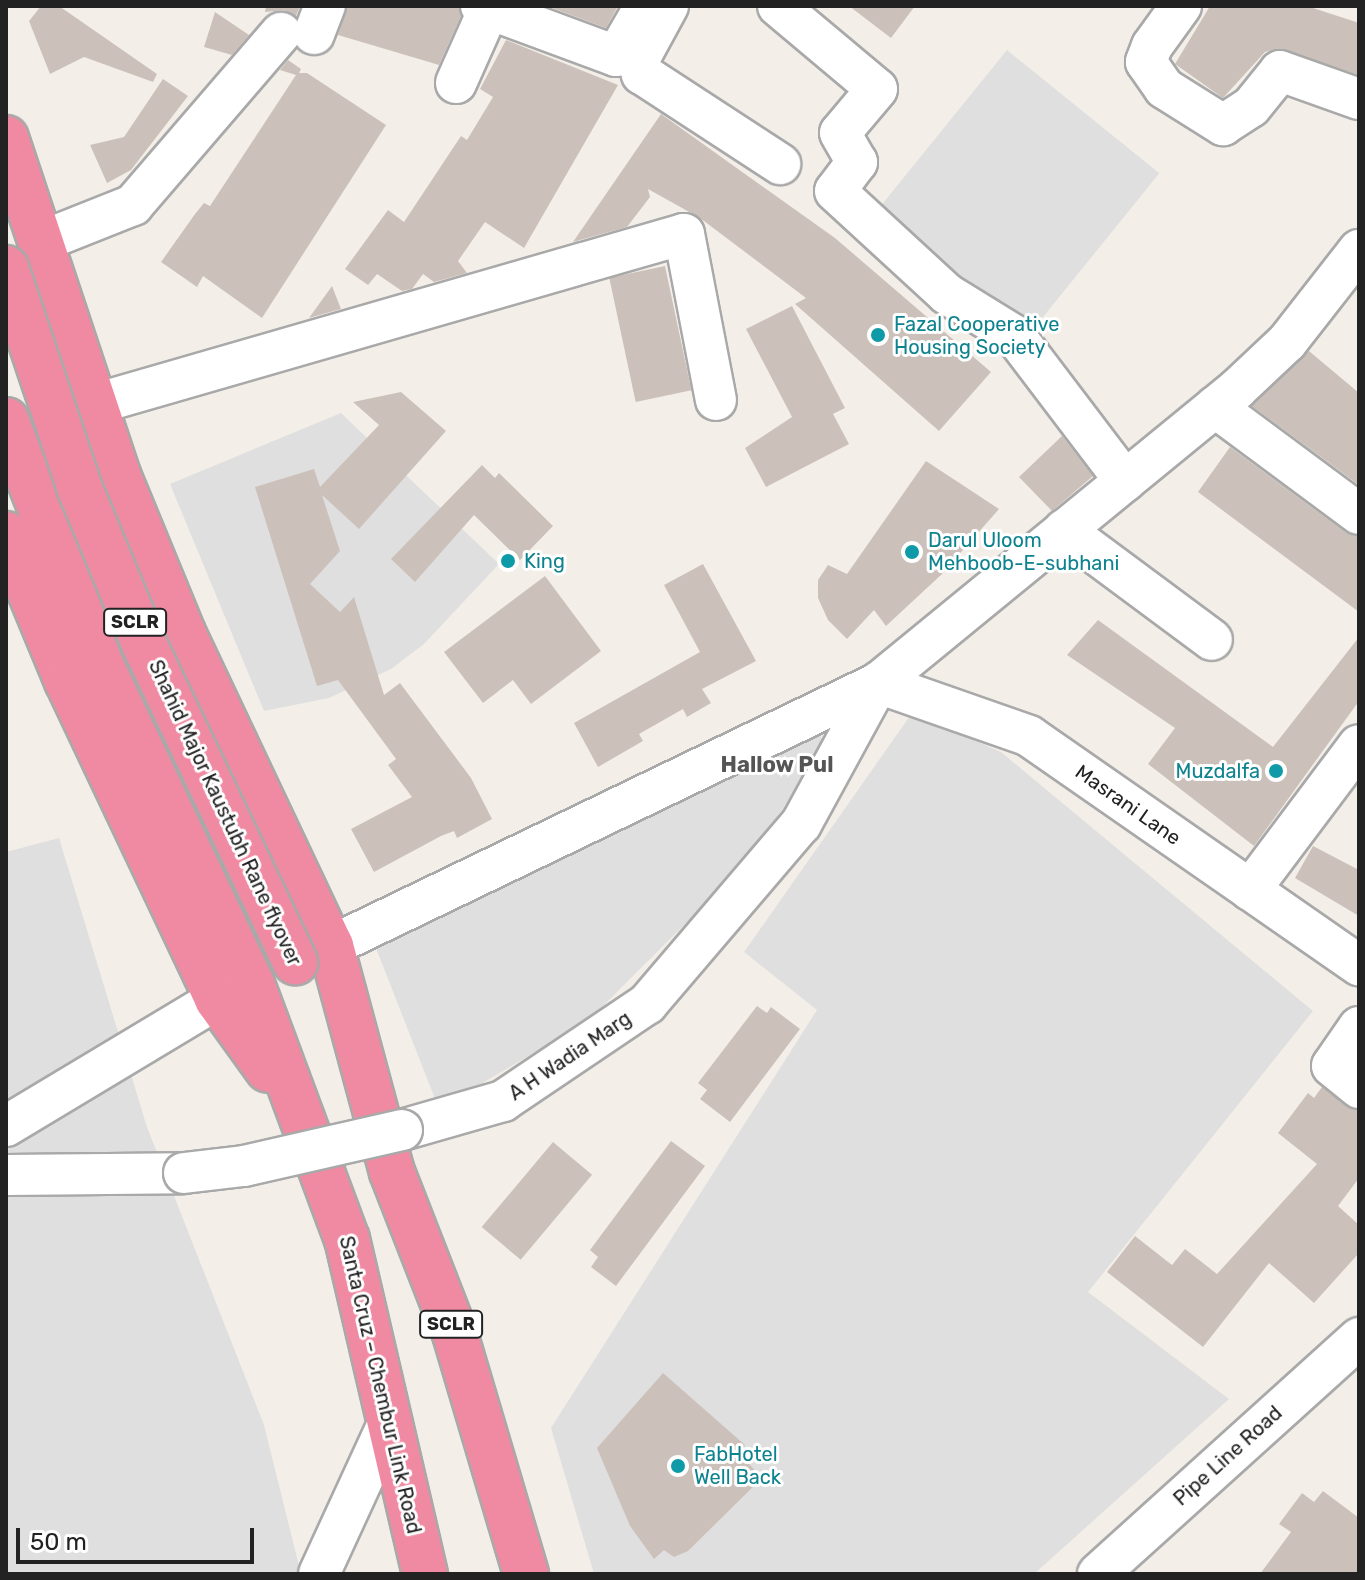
<!DOCTYPE html>
<meta charset="utf-8">
<style>
body{margin:0}
#map{position:relative;width:1365px;height:1580px;overflow:hidden;background:#f3efe8;font-family:Rubik,sans-serif}
div>[style]{position:absolute}
.residential>*{inset:0;background:#e0dfdf;transform-origin:0 0}
.building>*{inset:0;background:#cbc1ba;transform-origin:0 0}
.roads{filter:drop-shadow(2px 0 #a9a9a9) drop-shadow(-2px 0 #a9a9a9) drop-shadow(0 2px #a9a9a9) drop-shadow(0 -2px #a9a9a9)}
.minor>*{height:40px;margin:-20px;padding:0 20px;transform-origin:20px;border-radius:20px;background:#fff}
.highway>*{height:44px;margin:-22px;padding:0 22px;transform-origin:22px;border-radius:22px;background:#f08aa2}
.bridges{filter:drop-shadow(2px 0 #a9a9a9) drop-shadow(-2px 0 #a9a9a9) drop-shadow(0 2px #a9a9a9) drop-shadow(0 -2px #a9a9a9)}
.minor-bridge>*{height:40px;margin:-20px;padding:0 20px;transform-origin:20px;border-radius:20px;background:#fff}
.highway-bridge>*{height:44px;margin:-22px;padding:0 22px;transform-origin:22px;border-radius:22px;background:#f08aa2}
.dots>*{width:22px;height:22px;translate:-50% -50%;box-sizing:border-box;border:4px solid #fff;border-radius:50%}
span{translate:-50% -50%;white-space:nowrap;text-align:center;line-height:1.15;-webkit-text-stroke:6px #fff;paint-order:stroke}
.shield-label span{padding:2px 6px;background:#fff;border:2px solid;border-radius:6px;-webkit-text-stroke-width:0}
.shield-label{font-size:18px;color:#222;font-weight:700}
.culture-label{font-size:20px;color:#0d838f}
.left{translate:0 -50%;text-align:left}
.right{translate:-100% -50%;text-align:right}
.street-label{font-size:20px;color:#222}
.neighbourhood-label{font-size:22px;color:#555;font-weight:700}
.frame{position:absolute;inset:0;border:8px solid #222;pointer-events:none}
.scale{position:absolute;left:16px;top:1528px;width:238px;height:36px;box-sizing:border-box;border:4px solid #222;border-top:0;padding-left:10px;font-size:24px;line-height:28px;white-space:nowrap;color:#222;-webkit-text-stroke:6px #fff;paint-order:stroke}
</style>
<div id="map">
<div class="residential">
<i style="left:1007px;top:50px;width:196px;height:205px;rotate:39deg"></i>
<i style="clip-path:polygon(341px 413px,499px 564px,424px 644px,391px 669px,329px 698px,264px 711px,170px 484px)"></i>
<i style="clip-path:polygon(912px 713px,1001px 752px,1313px 1011px,1088px 1292px,1229px 1399px,1034px 1574px,594px 1574px,551px 1428px,817px 1010px,744px 952px)"></i>
<i style="clip-path:polygon(815px 721px,825px 747px,744px 865px,589px 1020px,439px 1109px,372px 938px)"></i>
<i style="clip-path:polygon(59px 838px,147px 1127px,264px 1425px,301px 1574px,6px 1574px,6px 852px)"></i>
</div>
<div class="building">
<i style="clip-path:polygon(41px 6px,59px 6px,157px 74px,153px 82px,84px 57px,50px 74px,29px 21px)"></i>
<i style="clip-path:polygon(266px 6px,300px 6px,296px 16px,284px 10px,265px 12px)"></i>
<i style="clip-path:polygon(347px 6px,459px 6px,461px 16px,439px 65px,338px 35px)"></i>
<i style="clip-path:polygon(547px 6px,618px 6px,606px 28px)"></i>
<i style="clip-path:polygon(849px 6px,915px 6px,891px 38px)"></i>
<i style="clip-path:polygon(1210px 6px,1307px 6px,1359px 23px,1359px 75px,1275px 49px,1265px 52px,1223px 98px,1175px 64px)"></i>
<i style="clip-path:polygon(215px 12px,249px 35px,232px 55px,204px 47px)"></i>
<i style="clip-path:polygon(506px 40px,618px 85px,524px 248px,485px 222px,458px 261px,467px 273px,434px 282px,423px 274px,412px 289px,402px 291px,377px 274px,368px 285px,345px 269px,388px 210px,404px 222px,461px 136px,467px 140px,493px 97px,480px 89px)"></i>
<i style="clip-path:polygon(288px 60px,301px 69px,299px 73px,307px 73px,386px 125px,262px 318px,203px 276px,197px 287px,161px 262px,195px 214px,204px 203px,210px 206px,296px 75px,280px 70px)"></i>
<i style="clip-path:polygon(163px 79px,188px 96px,131px 170px,107px 183px,90px 145px,124px 137px)"></i>
<i style="clip-path:polygon(661px 114px,835px 238px,991px 372px,939px 431px,795px 304px,806px 298px,700px 218px,648px 189px,650px 197px,627px 227px,573px 242px)"></i>
<i style="left:665px;top:266px;width:127px;height:57px;rotate:78deg"></i>
<i style="clip-path:polygon(332px 286px,341px 309px,309px 318px)"></i>
<i style="clip-path:polygon(792px 306px,845px 408px,833px 414px,849px 444px,766px 487px,745px 448px,792px 417px,746px 329px)"></i>
<i style="clip-path:polygon(1309px 351px,1359px 393px,1359px 485px,1252px 406px)"></i>
<i style="clip-path:polygon(401px 392px,446px 431px,359px 529px,322px 495px,340px 551px,310px 584px,340px 612px,354px 597px,384px 695px,400px 683px,471px 778px,492px 819px,457px 838px,454px 831px,441px 836px,374px 872px,351px 829px,412px 797px,388px 765px,396px 759px,338px 680px,317px 686px,255px 487px,314px 469px,320px 487px,379px 425px,353px 402px)"></i>
<i style="clip-path:polygon(1062px 436px,1093px 476px,1052px 511px,1019px 477px)"></i>
<i style="clip-path:polygon(1230px 447px,1345px 532px,1359px 537px,1359px 612px,1198px 492px)"></i>
<i style="clip-path:polygon(926px 461px,999px 509px,941px 575px,886px 626px,874px 610px,847px 639px,828px 620px,818px 598px,818px 580px,828px 565px,847px 574px)"></i>
<i style="clip-path:polygon(482px 465px,495px 478px,499px 473px,553px 526px,520px 560px,474px 515px,415px 582px,391px 559px)"></i>
<i style="clip-path:polygon(703px 564px,756px 661px,702px 689px,711px 703px,687px 717px,683px 709px,639px 734px,643px 741px,598px 767px,574px 723px,700px 652px,664px 585px)"></i>
<i style="clip-path:polygon(545px 576px,601px 651px,531px 704px,513px 680px,483px 703px,444px 652px)"></i>
<i style="clip-path:polygon(1098px 620px,1273px 747px,1359px 637px,1359px 701px,1254px 846px,1148px 764px,1175px 728px,1067px 655px)"></i>
<i style="clip-path:polygon(1313px 846px,1359px 870px,1359px 916px,1295px 878px)"></i>
<i style="clip-path:polygon(757px 1006px,767px 1013px,771px 1007px,800px 1029px,730px 1122px,700px 1099px,707px 1090px,698px 1083px)"></i>
<i style="clip-path:polygon(1322px 1087px,1359px 1110px,1359px 1178px,1338px 1206px,1359px 1225px,1359px 1253px,1314px 1303px,1269px 1263px,1203px 1347px,1107px 1272px,1135px 1236px,1172px 1265px,1185px 1249px,1217px 1274px,1317px 1164px,1278px 1133px,1308px 1093px,1314px 1098px)"></i>
<i style="clip-path:polygon(671px 1141px,705px 1166px,616px 1286px,591px 1267px,598px 1257px,590px 1250px)"></i>
<i style="left:553px;top:1142px;width:51px;height:111px;rotate:40deg"></i>
<i style="clip-path:polygon(663px 1373px,745px 1445px,740px 1454px,762px 1478px,688px 1551px,674px 1557px,664px 1550px,654px 1559px,630px 1526px,597px 1448px)"></i>
<i style="clip-path:polygon(1323px 1491px,1359px 1518px,1359px 1574px,1260px 1574px,1291px 1532px,1279px 1524px,1302px 1493px,1314px 1502px)"></i>
</div>
<div class="roads">
<div class="minor">
<i style="left:481px;top:6px;width:144px;rotate:20.3deg"></i>
<i style="left:616px;top:56px;width:50px;rotate:-59.8deg"></i>
<i style="left:668px;top:6px;width:63px;rotate:118.6deg"></i>
<i style="left:638px;top:61px;width:14px;rotate:73deg"></i>
<i style="left:642px;top:74px;width:165px;rotate:33.1deg"></i>
<i style="left:778px;top:6px;width:129px;rotate:40deg"></i>
<i style="left:877px;top:89px;width:57px;rotate:130.1deg"></i>
<i style="left:840px;top:133px;width:34px;rotate:60deg"></i>
<i style="left:857px;top:162px;width:36px;rotate:127deg"></i>
<i style="left:835px;top:191px;width:152px;rotate:42.6deg"></i>
<i style="left:947px;top:294px;width:80px;rotate:31.7deg"></i>
<i style="left:1015px;top:336px;width:182px;rotate:52.8deg"></i>
<i style="left:1181px;top:6px;width:49px;rotate:125.9deg"></i>
<i style="left:1152px;top:46px;width:17px;rotate:111deg"></i>
<i style="left:1146px;top:62px;width:32px;rotate:55deg"></i>
<i style="left:1164px;top:88px;width:70px;rotate:32.1deg"></i>
<i style="left:1223px;top:125px;width:33px;rotate:-33deg"></i>
<i style="left:1251px;top:107px;width:46px;rotate:-51.1deg"></i>
<i style="left:1280px;top:71px;width:84px;rotate:19.5deg"></i>
<i style="left:314px;top:34px;width:30px;rotate:-69deg"></i>
<i style="left:456px;top:83px;width:81px;rotate:-66deg"></i>
<i style="left:40px;top:242px;width:100px;rotate:-21.7deg"></i>
<i style="left:133px;top:205px;width:227px;rotate:-49.3deg"></i>
<i style="left:95px;top:404px;width:613px;rotate:-16.1deg"></i>
<i style="left:684px;top:234px;width:169px;rotate:79.1deg"></i>
<i style="left:1215px;top:407px;width:179px;rotate:36.6deg"></i>
<i style="left:1064px;top:530px;width:184px;rotate:36.6deg"></i>
<i style="left:878px;top:683px;width:160px;rotate:19.3deg"></i>
<i style="left:1029px;top:736px;width:402px;rotate:34.8deg"></i>
<i style="left:1250px;top:890px;width:181px;rotate:-53.1deg"></i>
<i style="left:331px;top:946px;width:607px;rotate:-25.68deg"></i>
<i style="left:878px;top:683px;width:463px;rotate:-39.3deg"></i>
<i style="left:1236px;top:390px;width:70px;rotate:-43.3deg"></i>
<i style="left:1287px;top:342px;width:117px;rotate:-52deg"></i>
<i style="left:1359px;top:1027px;width:47px;rotate:124.7deg"></i>
<i style="left:1332px;top:1066px;width:35px;rotate:39deg"></i>
<i style="left:6px;top:1126px;width:246px;rotate:-31deg"></i>
<i style="left:402px;top:1130px;width:105px;rotate:-16deg"></i>
<i style="left:503px;top:1101px;width:174px;rotate:-34deg"></i>
<i style="left:647px;top:1004px;width:237px;rotate:-49.5deg"></i>
<i style="left:801px;top:824px;width:161px;rotate:-61.4deg"></i>
<i style="left:6px;top:1175px;width:178px;rotate:-0.6deg"></i>
<i style="left:319px;top:1574px;width:165px;rotate:-65.3deg"></i>
<i style="left:1098px;top:1574px;width:352px;rotate:-42.1deg"></i>
</div>
<div class="highway">
<i style="left:6px;top:138px;width:355px;rotate:71.6deg"></i>
<i style="left:118px;top:475px;width:171px;rotate:67.6deg"></i>
<i style="left:183px;top:633px;width:346px;rotate:64.7deg"></i>
<i style="left:331px;top:946px;width:234px;rotate:74.9deg"></i>
<i style="left:392px;top:1172px;width:174px;rotate:68.7deg"></i>
<i style="left:455px;top:1334px;width:250px;rotate:73.5deg"></i>
<i style="left:6px;top:420px;width:265px;rotate:68.8deg"></i>
<i style="left:102px;top:667px;width:351px;rotate:64.7deg"></i>
<i style="left:252px;top:984px;width:272px;rotate:69.6deg"></i>
<i style="left:347px;top:1239px;width:344px;rotate:76.9deg"></i>
<i style="left:6px;top:534px;width:159px;rotate:67.5deg"></i>
<i style="left:67px;top:681px;width:352px;rotate:64.7deg"></i>
<i style="left:217px;top:999px;width:87px;rotate:54.3deg"></i>
</div>
</div>
<div class="bridges">
<div class="minor-bridge">
<i style="left:184px;top:1173px;width:60px;rotate:-6.7deg"></i>
<i style="left:244px;top:1166px;width:162px;rotate:-12.8deg"></i>
</div>
<div class="highway-bridge">
<i style="left:6px;top:268px;width:233px;rotate:71.5deg"></i>
<i style="left:80px;top:489px;width:172px;rotate:67.5deg"></i>
<i style="left:146px;top:648px;width:348px;rotate:64.6deg"></i>
</div>
</div>
<div class="dots">
<i style="left:878px;top:335px;background:#0f9aa8"></i>
<i style="left:912px;top:552px;background:#0f9aa8"></i>
<i style="left:508px;top:561px;background:#0f9aa8"></i>
<i style="left:1276px;top:771px;background:#0f9aa8"></i>
<i style="left:678px;top:1466px;background:#0f9aa8"></i>
</div>
<div class="shield-label">
<span style="left:135px;top:622px">SCLR</span>
<span style="left:451px;top:1324px">SCLR</span>
</div>
<div class="culture-label">
<span class="left" style="left:894px;top:336px">Fazal Cooperative<br>Housing Society</span>
<span class="left" style="left:928px;top:552px">Darul Uloom<br>Mehboob-E-subhani</span>
<span class="left" style="left:524px;top:561px">King</span>
<span class="right" style="left:1260px;top:771px">Muzdalfa</span>
<span class="left" style="left:694px;top:1466px">FabHotel<br>Well Back</span>
</div>
<div class="street-label">
<span style="left:1128px;top:805px;rotate:35deg">Masrani Lane</span>
<span style="left:225px;top:813px;rotate:65deg">Shahid Major Kaustubh Rane flyover</span>
<span style="left:570px;top:1056px;rotate:-34deg">A H Wadia Marg</span>
<span style="left:380px;top:1385px;rotate:77deg">Santa Cruz – Chembur Link Road</span>
<span style="left:1228px;top:1456px;rotate:-42deg">Pipe Line Road</span>
</div>
<div class="neighbourhood-label">
<span style="left:777px;top:765px">Hallow Pul</span>
</div>
<div class="frame"></div>
<div class="scale">50 m</div>
</div>
